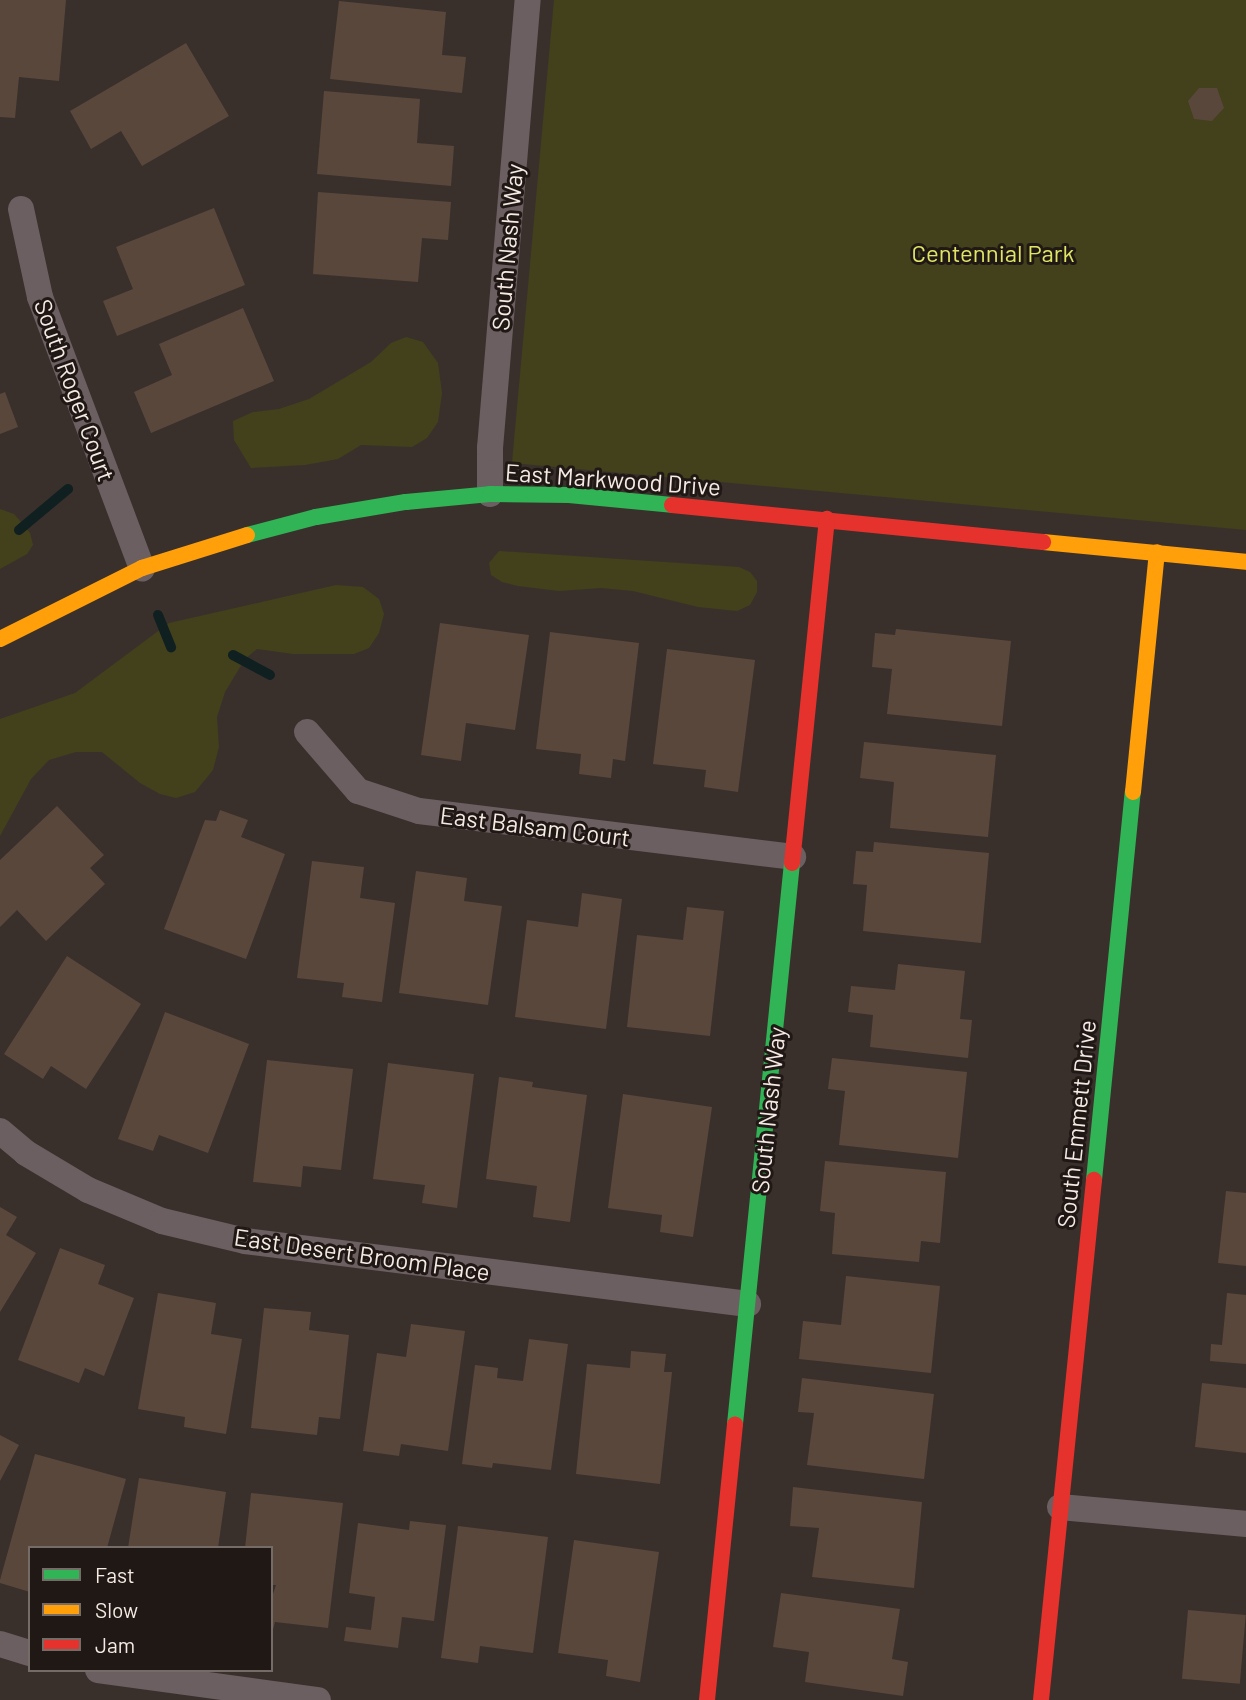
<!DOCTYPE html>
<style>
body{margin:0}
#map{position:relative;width:1246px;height:1700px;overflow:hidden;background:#39302c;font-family:Barlow,sans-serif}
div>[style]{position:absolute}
.green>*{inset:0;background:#42411b}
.stream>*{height:10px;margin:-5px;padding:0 5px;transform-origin:5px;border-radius:5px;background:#102021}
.building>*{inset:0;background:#59473b;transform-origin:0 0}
.street>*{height:26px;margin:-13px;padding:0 13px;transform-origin:13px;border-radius:13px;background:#6c5f61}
.fast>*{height:16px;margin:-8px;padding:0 8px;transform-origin:8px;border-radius:8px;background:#30b455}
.slow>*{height:16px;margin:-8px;padding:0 8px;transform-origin:8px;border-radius:8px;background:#ff9f0a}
.jam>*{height:16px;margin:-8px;padding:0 8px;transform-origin:8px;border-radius:8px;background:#e5322d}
span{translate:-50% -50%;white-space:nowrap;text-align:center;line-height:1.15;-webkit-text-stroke:6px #201815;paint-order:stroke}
.street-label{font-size:24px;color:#f5eae4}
.park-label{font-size:24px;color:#e1e564}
.legend{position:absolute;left:28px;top:1546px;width:245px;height:126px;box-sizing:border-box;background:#201815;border:2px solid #756c68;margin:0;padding:9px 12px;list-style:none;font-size:21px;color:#f5eae4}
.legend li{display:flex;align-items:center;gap:14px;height:35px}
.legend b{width:35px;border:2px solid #756c68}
</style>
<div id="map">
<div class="green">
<i style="clip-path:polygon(554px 0,1246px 0,1246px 530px,512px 463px)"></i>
<i style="clip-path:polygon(406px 337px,423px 342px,438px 363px,442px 393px,438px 422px,427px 438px,412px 447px,361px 445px,338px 459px,305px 465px,251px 468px,234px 440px,233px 421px,253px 412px,279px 409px,309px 399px,371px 362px,391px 343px)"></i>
<i style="clip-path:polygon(0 509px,14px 514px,23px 524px,30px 533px,33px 545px,27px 554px,0 569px)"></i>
<i style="clip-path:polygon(499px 551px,739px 567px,750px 572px,757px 581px,757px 592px,750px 605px,737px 611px,698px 607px,633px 591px,601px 588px,559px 591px,518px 586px,502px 582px,491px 575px,489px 563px)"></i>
<i style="clip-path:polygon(336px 585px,363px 587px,379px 599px,384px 614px,379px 633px,369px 648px,354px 654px,293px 654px,257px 649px,245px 659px,225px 692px,217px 717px,219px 747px,213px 770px,195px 792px,176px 798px,160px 794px,140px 783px,102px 752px,76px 752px,49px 760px,31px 779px,0 836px,0 719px,75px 693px,169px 623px)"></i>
</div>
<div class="stream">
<i style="left:19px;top:530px;width:64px;rotate:-39.9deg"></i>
<i style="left:158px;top:615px;width:35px;rotate:68deg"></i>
<i style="left:233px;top:655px;width:42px;rotate:28.4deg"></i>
</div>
<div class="building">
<i style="clip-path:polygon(0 0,66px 0,59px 81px,19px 77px,15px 118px,0 117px)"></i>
<i style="clip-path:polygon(339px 1px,446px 12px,442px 55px,466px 57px,462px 93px,330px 79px)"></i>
<i style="clip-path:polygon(186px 43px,229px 116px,142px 166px,121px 131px,91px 149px,70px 111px)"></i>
<i style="clip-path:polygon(1199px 88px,1217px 88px,1224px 108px,1212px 121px,1194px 119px,1188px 101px)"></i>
<i style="clip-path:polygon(324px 91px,420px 99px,417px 143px,454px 146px,451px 186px,317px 174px)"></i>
<i style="clip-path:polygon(318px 192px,451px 202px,448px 240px,422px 238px,418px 282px,313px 274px)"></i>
<i style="clip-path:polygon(214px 208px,245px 285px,117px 336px,103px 301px,133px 289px,116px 247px)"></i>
<i style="clip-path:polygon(243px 308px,274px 381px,151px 433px,134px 392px,172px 375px,159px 344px)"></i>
<i style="clip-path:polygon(5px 392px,18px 427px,0 434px,0 394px)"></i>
<i style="clip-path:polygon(440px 623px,529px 635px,515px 730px,466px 723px,461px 761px,421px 755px)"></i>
<i style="clip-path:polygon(896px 629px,1011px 641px,1002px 726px,887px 714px,892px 669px,872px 667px,875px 633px,895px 635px)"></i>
<i style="clip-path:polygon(550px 632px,639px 643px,625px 761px,613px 759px,611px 778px,579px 774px,581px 754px,536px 749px)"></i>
<i style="clip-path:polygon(667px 649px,755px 660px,738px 792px,704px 787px,706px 770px,653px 764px)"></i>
<i style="clip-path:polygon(864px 742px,996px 755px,988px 837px,890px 828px,894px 782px,860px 778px)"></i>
<i style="clip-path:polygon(57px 806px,104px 855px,90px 868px,105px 884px,46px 941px,17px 910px,0 927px,0 860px)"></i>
<i style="clip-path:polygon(220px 810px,248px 820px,241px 837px,285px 854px,246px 959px,164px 929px,205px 820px,216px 821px)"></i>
<i style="clip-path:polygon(874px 842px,989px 853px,981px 943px,863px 931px,867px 885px,853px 884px,856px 851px,873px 852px)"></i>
<i style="clip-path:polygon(312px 861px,364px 867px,360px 898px,395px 903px,382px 1002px,342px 997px,344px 983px,297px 978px)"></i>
<i style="clip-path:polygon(416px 871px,467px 878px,464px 901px,502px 906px,488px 1005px,399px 993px)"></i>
<i style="clip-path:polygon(582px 893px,622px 899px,606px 1029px,515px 1017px,527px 920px,578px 927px)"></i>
<i style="clip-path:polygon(687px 907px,724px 911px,710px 1036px,627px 1027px,637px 935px,683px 940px)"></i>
<i style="clip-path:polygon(67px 956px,141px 1004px,86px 1089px,51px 1066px,43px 1079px,4px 1054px)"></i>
<i style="clip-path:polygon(898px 964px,965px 971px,960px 1019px,972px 1020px,968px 1058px,870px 1047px,873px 1015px,848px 1012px,851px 986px,895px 990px)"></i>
<i style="clip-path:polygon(165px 1012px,249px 1044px,208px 1153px,159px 1135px,153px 1151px,118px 1139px)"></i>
<i style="clip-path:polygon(832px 1058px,967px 1072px,958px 1158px,839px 1145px,845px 1091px,828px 1089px)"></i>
<i style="clip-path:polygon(267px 1060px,353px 1069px,341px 1170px,303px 1166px,301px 1187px,253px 1182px)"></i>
<i style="clip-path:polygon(388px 1063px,474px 1074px,457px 1208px,422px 1203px,425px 1185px,373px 1179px)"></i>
<i style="clip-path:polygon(499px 1077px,533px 1082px,532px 1087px,587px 1095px,570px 1222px,533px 1217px,537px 1186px,486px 1179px)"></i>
<i style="clip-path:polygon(623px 1094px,712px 1107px,693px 1237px,660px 1232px,662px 1215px,608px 1208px)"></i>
<i style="clip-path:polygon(825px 1161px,946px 1172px,940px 1243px,921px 1241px,919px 1262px,832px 1254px,835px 1213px,820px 1211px)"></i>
<i style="clip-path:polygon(1226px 1191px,1246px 1193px,1246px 1266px,1218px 1263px)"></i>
<i style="clip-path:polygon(0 1207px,17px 1217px,6px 1235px,36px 1253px,0 1312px)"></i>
<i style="clip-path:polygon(60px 1248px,105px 1265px,98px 1284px,134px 1298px,104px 1376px,85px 1368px,79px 1383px,18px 1360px)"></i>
<i style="clip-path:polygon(846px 1276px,940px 1286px,931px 1373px,799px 1359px,803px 1321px,841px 1325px)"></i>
<i style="clip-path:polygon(158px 1293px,216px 1303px,211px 1334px,242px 1339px,226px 1434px,184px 1427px,185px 1417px,138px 1409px)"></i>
<i style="clip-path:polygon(1227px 1293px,1246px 1295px,1246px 1364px,1210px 1361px,1211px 1344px,1222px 1345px)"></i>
<i style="clip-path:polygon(264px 1308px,311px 1312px,309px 1330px,349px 1335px,340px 1419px,319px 1417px,317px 1435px,251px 1428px)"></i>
<i style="clip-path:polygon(411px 1324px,465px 1331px,448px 1451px,401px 1444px,399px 1456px,363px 1451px,377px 1353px,406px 1357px)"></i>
<i style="clip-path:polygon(529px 1339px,568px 1344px,551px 1470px,493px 1463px,492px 1468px,462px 1464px,475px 1365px,498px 1368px,497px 1378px,523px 1381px)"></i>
<i style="clip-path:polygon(631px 1351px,666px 1354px,664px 1372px,672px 1372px,660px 1484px,576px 1474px,587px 1364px,630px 1368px)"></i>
<i style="clip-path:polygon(802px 1378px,934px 1394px,924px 1479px,807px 1465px,814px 1413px,798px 1412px)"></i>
<i style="clip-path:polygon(1202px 1383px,1246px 1388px,1246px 1453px,1195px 1447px)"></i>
<i style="clip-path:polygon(0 1435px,19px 1445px,0 1481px)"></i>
<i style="clip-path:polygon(35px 1454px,126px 1479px,107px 1548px,30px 1548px,30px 1592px,0 1583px,0 1580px)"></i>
<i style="clip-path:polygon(139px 1478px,226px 1492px,218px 1548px,128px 1548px)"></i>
<i style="clip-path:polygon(793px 1487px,922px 1502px,914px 1588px,812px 1577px,819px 1528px,790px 1526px)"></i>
<i style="clip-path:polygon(251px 1493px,343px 1503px,328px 1628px,275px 1622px,271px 1637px,271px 1600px,276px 1585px,271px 1585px,271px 1548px,245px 1548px)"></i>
<i style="clip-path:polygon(410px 1521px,446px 1525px,434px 1621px,402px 1617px,398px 1648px,344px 1641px,346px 1627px,371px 1630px,375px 1597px,349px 1593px,358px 1523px,409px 1530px)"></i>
<i style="clip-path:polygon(458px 1526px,548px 1537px,533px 1653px,480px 1646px,478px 1663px,441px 1658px)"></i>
<i style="clip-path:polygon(574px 1540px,659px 1552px,640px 1682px,606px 1676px,608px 1660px,558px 1653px)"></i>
<i style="clip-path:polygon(781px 1593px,900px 1609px,892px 1659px,908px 1662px,903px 1696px,805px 1682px,809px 1652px,773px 1647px)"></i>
<i style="left:1188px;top:1610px;width:58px;height:69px;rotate:5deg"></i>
</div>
<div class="street">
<i style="left:21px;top:209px;width:90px;rotate:77.8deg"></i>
<i style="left:40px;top:297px;width:290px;rotate:69.4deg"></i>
<i style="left:490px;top:494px;width:46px;rotate:-90deg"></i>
<i style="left:490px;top:448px;width:450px;rotate:-85.2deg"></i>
<i style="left:307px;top:732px;width:78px;rotate:49.2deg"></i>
<i style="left:358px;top:791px;width:64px;rotate:18.2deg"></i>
<i style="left:419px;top:811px;width:377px;rotate:7deg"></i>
<i style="left:0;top:1131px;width:34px;rotate:40deg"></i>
<i style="left:26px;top:1153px;width:72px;rotate:30.8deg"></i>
<i style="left:88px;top:1190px;width:80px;rotate:22.7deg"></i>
<i style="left:162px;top:1221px;width:85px;rotate:13.5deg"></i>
<i style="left:245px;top:1241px;width:507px;rotate:7.14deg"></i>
<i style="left:1060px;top:1507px;width:187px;rotate:5.2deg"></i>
<i style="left:0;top:1644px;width:31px;rotate:17deg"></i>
<i style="left:98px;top:1670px;width:222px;rotate:7.8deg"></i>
</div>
<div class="fast">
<i style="left:247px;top:535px;width:71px;rotate:-14.6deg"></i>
<i style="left:316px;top:517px;width:91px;rotate:-9.5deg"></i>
<i style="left:406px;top:502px;width:84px;rotate:-5.4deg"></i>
<i style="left:490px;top:494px;width:79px;rotate:0.7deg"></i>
<i style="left:569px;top:495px;width:103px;rotate:5.5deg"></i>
<i style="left:1094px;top:1180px;width:390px;rotate:-84.3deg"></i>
<i style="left:735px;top:1424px;width:564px;rotate:-84.2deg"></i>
</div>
<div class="slow">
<i style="left:1043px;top:542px;width:204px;rotate:5.6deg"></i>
<i style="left:0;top:639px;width:159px;rotate:-26.6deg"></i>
<i style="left:142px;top:568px;width:110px;rotate:-17.4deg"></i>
<i style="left:1133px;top:792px;width:241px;rotate:-84.3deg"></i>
</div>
<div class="jam">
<i style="left:672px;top:505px;width:373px;rotate:5.7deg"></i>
<i style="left:792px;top:863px;width:346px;rotate:-84.2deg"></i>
<i style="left:707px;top:1700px;width:277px;rotate:-84.2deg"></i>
<i style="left:1041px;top:1700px;width:523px;rotate:-84.18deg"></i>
</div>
<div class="street-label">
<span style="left:507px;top:247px;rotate:-85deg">South Nash Way</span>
<span style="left:75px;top:390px;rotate:70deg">South Roger Court</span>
<span style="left:613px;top:479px;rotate:4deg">East Markwood Drive</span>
<span style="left:535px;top:826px;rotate:7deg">East Balsam Court</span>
<span style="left:768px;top:1110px;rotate:-84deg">South Nash Way</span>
<span style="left:1076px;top:1124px;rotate:-84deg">South Emmett Drive</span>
<span style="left:362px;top:1254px;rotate:8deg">East Desert Broom Place</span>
</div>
<div class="park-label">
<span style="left:993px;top:253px">Centennial Park</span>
</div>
<ul class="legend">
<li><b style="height:9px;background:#30b455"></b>Fast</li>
<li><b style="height:9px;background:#ff9f0a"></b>Slow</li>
<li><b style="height:9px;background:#e5322d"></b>Jam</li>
</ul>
</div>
